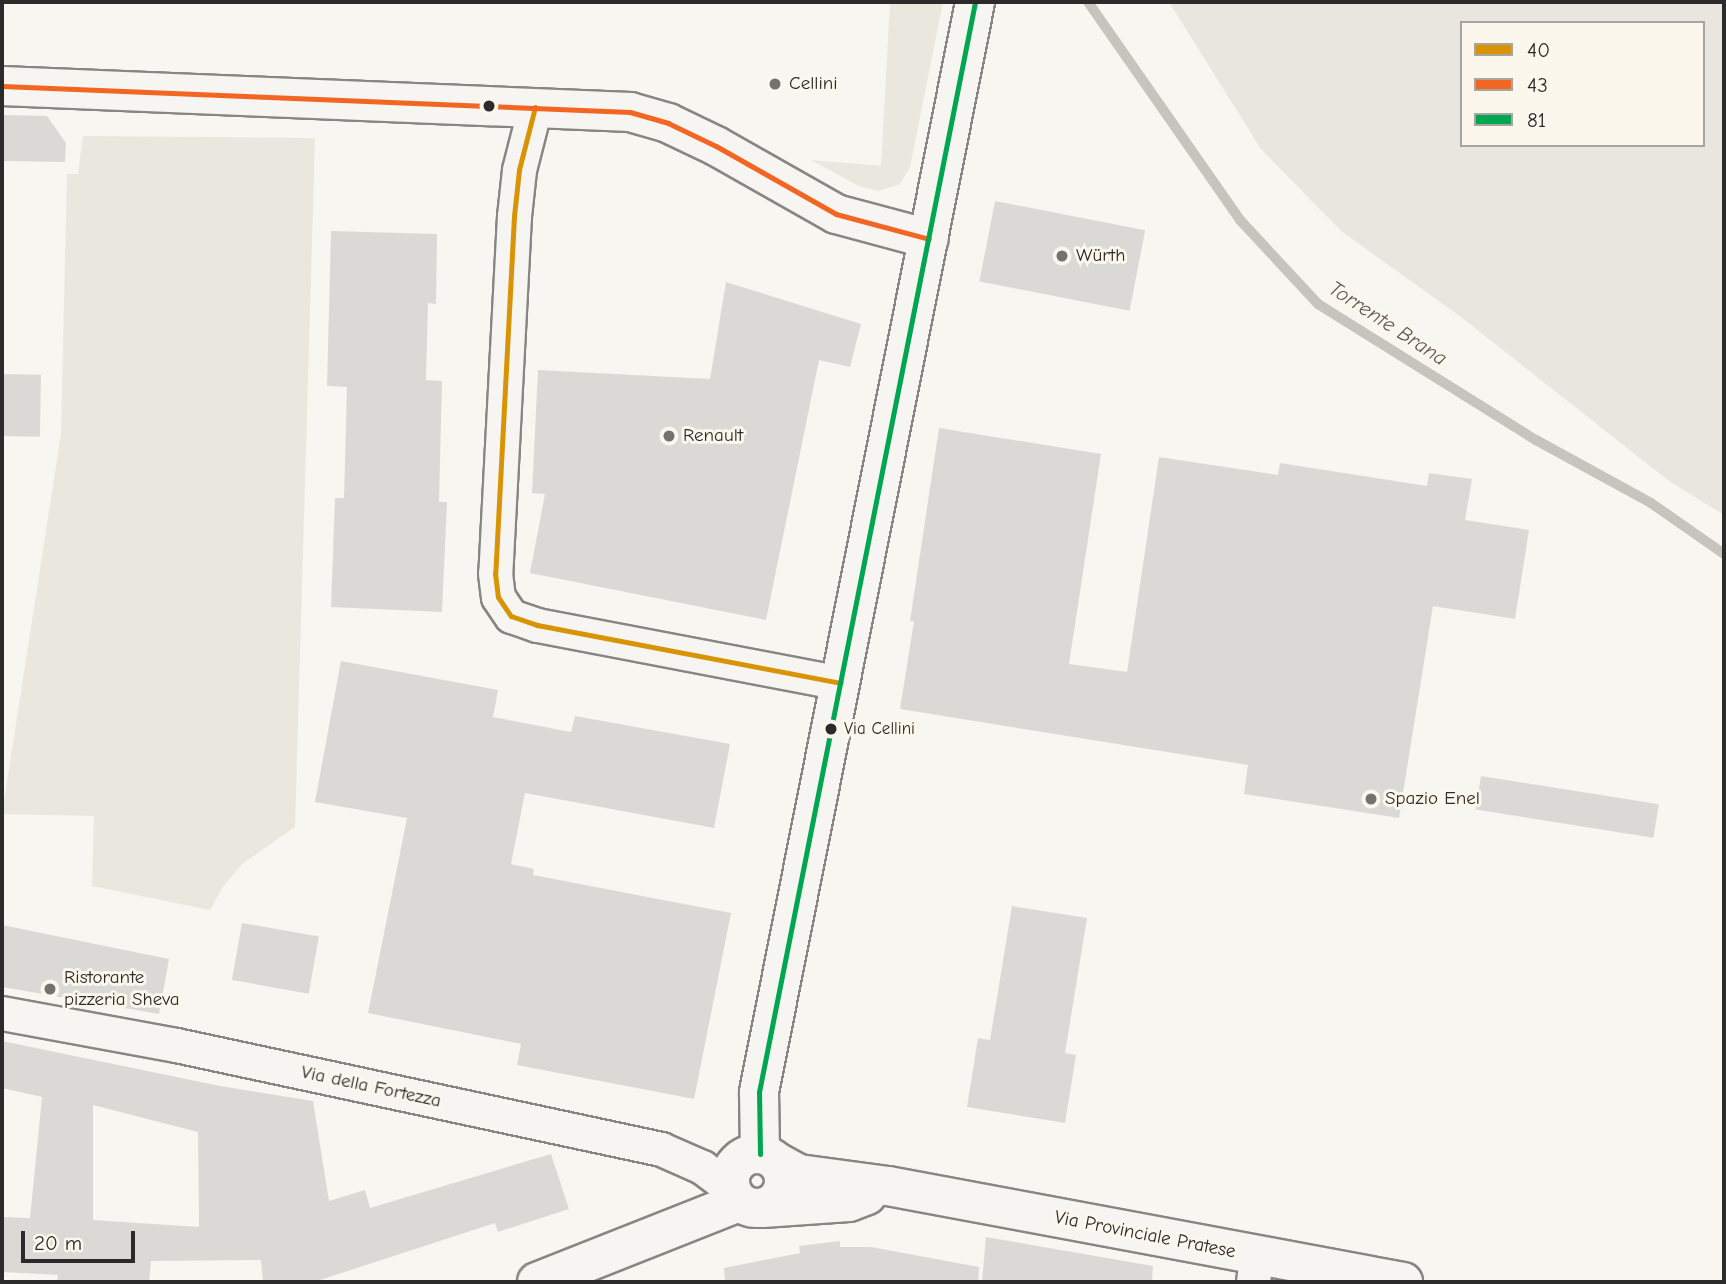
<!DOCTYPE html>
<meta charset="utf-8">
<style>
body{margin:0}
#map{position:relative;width:1726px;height:1284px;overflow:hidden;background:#f8f6f0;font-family:"Comic Neue",sans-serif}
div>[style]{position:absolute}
.built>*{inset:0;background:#e9e6df}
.green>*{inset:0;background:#e9e7de}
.stream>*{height:10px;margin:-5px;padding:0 5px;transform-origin:5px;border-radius:5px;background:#c6c4bd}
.building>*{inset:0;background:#dbd9d6;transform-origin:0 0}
.roads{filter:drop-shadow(2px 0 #878684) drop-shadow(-2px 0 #878684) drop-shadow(0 2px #878684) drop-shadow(0 -2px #878684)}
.street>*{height:33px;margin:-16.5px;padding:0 16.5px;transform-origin:16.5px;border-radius:16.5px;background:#f6f5f1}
.secondary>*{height:38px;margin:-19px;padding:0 19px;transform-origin:19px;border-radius:19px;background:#f6f5f1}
.secondary>.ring{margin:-19px;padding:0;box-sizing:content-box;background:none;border:38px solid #f6f5f1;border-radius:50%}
.bus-1>*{height:5px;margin:-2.5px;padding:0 2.5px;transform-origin:2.5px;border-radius:2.5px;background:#d89406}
.bus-2>*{height:5px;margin:-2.5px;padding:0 2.5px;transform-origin:2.5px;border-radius:2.5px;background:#f26522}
.bus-3>*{height:5px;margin:-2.5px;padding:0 2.5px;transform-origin:2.5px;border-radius:2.5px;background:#00a651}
.dots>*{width:19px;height:19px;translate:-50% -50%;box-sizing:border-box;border:4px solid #fbf7ec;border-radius:50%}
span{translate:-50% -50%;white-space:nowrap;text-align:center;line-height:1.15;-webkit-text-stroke:6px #fbf7ec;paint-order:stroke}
.bus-label{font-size:17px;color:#2b2b2b}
.left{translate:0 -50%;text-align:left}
.poi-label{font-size:19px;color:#2b2b2b}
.street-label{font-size:19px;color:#2b2b2b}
.water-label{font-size:21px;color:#5a5956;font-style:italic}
.frame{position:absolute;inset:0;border:4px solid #2b2b2b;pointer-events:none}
.legend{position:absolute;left:1460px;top:21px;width:245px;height:126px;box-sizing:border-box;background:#fbf7ec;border:2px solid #a8a59f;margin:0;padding:9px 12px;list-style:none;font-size:21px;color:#2b2b2b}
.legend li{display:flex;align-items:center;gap:14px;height:35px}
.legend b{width:35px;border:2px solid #a8a59f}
.scale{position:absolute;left:21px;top:1231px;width:114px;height:32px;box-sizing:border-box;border:4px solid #2b2b2b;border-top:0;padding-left:9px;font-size:21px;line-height:24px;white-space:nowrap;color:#2b2b2b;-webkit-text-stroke:5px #fbf7ec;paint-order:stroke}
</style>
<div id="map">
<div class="built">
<i style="clip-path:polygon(evenodd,1169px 2px,1724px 2px,1724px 515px,1669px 481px,1461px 317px,1341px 231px,1261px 149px,1169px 2px,1462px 23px,1703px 23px,1703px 145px,1462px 145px,1462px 23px)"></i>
</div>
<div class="green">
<i style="clip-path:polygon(890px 2px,943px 2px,910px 167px,900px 184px,878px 191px,859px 186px,811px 160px,881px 166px)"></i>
<i style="clip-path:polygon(83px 136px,315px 138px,295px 827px,242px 864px,222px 888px,210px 910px,92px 886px,94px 816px,2px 814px,61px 434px,67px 174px,78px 174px)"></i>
</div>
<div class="stream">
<i style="left:1088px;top:2px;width:266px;rotate:55.1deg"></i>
<i style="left:1240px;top:220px;width:115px;rotate:47.1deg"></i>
<i style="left:1318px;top:304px;width:257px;rotate:32deg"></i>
<i style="left:1536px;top:440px;width:131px;rotate:28.7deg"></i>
<i style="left:1651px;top:503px;width:89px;rotate:34.9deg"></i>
</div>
<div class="building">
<i style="clip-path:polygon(2px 115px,47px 116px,66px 143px,65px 162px,2px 161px)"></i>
<i style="left:995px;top:201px;width:153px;height:82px;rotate:11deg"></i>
<i style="clip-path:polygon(331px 231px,437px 234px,436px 304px,428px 303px,426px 380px,442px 381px,439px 502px,447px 502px,442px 612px,331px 607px,335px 498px,344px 498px,347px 387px,327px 386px)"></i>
<i style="clip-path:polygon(726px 282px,861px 324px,850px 367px,819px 360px,766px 620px,530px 573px,545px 494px,532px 493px,538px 370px,710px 379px)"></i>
<i style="left:2px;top:374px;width:39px;height:62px;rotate:1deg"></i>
<i style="clip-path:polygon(939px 428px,1101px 454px,1069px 664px,1127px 672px,1159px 457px,1278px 475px,1280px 463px,1427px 486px,1429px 473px,1472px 479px,1465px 520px,1529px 530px,1515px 619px,1433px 606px,1399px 818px,1244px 794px,1248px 765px,900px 709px,914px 621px,910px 621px)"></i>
<i style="clip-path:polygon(341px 661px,498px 690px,493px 717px,571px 732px,575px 716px,730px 744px,714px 828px,525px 793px,511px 864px,534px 869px,533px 875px,731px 913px,694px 1099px,517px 1065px,521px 1044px,368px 1013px,407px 818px,315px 802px)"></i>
<i style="left:1481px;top:776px;width:180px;height:34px;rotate:9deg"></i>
<i style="clip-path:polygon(1012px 906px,1087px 918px,1065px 1053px,1076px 1055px,1065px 1123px,967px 1107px,978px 1038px,990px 1040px)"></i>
<i style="left:242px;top:923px;width:78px;height:58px;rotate:10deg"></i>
<i style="clip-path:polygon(2px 925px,169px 959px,159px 1014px,2px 987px)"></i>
<i style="clip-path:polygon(evenodd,2px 1041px,220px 1086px,313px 1101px,329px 1201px,365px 1190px,370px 1208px,551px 1154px,569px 1209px,498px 1232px,495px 1223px,314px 1282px,263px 1282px,261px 1260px,151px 1261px,149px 1282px,57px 1282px,58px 1275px,2px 1272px,2px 1217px,30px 1218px,42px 1097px,2px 1088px,2px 1041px,93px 1105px,198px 1132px,199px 1227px,93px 1220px,93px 1105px)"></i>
<i style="clip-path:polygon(986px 1237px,1153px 1266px,1152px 1282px,982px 1282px)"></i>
<i style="clip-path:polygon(840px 1241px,840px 1247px,871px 1247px,979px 1267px,978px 1282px,725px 1282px,724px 1268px,800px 1253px,799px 1246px)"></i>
</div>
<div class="roads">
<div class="street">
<i style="left:535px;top:107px;width:65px;rotate:104.3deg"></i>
<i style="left:519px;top:170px;width:46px;rotate:96.2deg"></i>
<i style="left:514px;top:216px;width:358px;rotate:93deg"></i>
<i style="left:495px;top:573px;width:24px;rotate:83deg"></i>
<i style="left:498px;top:597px;width:23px;rotate:56deg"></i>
<i style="left:511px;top:616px;width:28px;rotate:19deg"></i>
<i style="left:537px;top:625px;width:309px;rotate:10.8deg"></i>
<i style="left:2px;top:1013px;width:177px;rotate:10.4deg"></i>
<i style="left:176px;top:1045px;width:496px;rotate:12.1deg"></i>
<i style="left:661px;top:1149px;width:45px;rotate:23.7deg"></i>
<i style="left:702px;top:1167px;width:35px;rotate:37deg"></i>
<i style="left:1253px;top:1282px;width:26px;rotate:-83deg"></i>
</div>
<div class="secondary">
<i style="left:2px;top:86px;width:629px;rotate:2.37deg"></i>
<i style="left:630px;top:112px;width:40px;rotate:16deg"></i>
<i style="left:668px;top:123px;width:53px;rotate:25.6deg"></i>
<i style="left:716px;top:146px;width:138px;rotate:29.5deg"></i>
<i style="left:836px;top:214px;width:96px;rotate:15deg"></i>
<i class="ring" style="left:730px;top:1154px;width:16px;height:16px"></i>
<i style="left:760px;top:1154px;width:62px;rotate:-90.9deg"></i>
<i style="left:759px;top:1092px;width:1111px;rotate:-78.79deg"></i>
<i style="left:777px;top:1162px;width:25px;rotate:29deg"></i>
<i style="left:799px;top:1174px;width:90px;rotate:7.7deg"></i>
<i style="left:888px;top:1186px;width:524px;rotate:10.56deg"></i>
<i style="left:763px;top:1208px;width:86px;rotate:-4deg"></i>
<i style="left:849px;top:1202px;width:19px;rotate:-21deg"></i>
<i style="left:537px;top:1282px;width:217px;rotate:-21.6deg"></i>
</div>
</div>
<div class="bus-1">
<i style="left:535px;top:107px;width:65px;rotate:104.3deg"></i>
<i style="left:519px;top:170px;width:46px;rotate:96.2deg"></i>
<i style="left:514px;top:216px;width:358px;rotate:93deg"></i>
<i style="left:495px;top:573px;width:24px;rotate:83deg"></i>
<i style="left:498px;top:597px;width:23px;rotate:56deg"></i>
<i style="left:511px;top:616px;width:28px;rotate:19deg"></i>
<i style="left:537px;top:625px;width:309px;rotate:10.8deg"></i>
</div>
<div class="bus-2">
<i style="left:2px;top:86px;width:629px;rotate:2.37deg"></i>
<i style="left:630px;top:112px;width:40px;rotate:16deg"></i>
<i style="left:668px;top:123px;width:53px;rotate:25.6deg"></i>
<i style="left:716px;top:146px;width:138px;rotate:29.5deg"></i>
<i style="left:836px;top:214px;width:96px;rotate:15deg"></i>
</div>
<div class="bus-3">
<i style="left:760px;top:1154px;width:62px;rotate:-90.9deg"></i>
<i style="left:759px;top:1092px;width:1111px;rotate:-78.79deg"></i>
</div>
<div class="dots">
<i style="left:775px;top:84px;background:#737270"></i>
<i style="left:489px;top:106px;background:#2b2b2b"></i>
<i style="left:1062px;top:256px;background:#737270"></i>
<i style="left:669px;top:436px;background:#737270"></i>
<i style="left:831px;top:729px;background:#2b2b2b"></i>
<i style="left:1371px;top:799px;background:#737270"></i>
<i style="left:50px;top:989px;background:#737270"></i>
</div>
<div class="bus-label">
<span class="left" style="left:844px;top:729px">Via Cellini</span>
</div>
<div class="poi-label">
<span class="left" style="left:789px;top:84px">Cellini</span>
<span class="left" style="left:1076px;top:256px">Würth</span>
<span class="left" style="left:683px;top:436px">Renault</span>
<span class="left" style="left:1385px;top:799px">Spazio Enel</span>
<span class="left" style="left:64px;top:989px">Ristorante<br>pizzeria Sheva</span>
</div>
<div class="street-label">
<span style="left:371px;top:1087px;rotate:12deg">Via della Fortezza</span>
<span style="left:1145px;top:1235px;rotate:11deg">Via Provinciale Pratese</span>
</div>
<div class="water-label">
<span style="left:1388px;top:323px;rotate:33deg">Torrente Brana</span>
</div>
<div class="frame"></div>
<ul class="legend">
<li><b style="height:9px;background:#d89406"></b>40</li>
<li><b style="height:9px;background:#f26522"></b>43</li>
<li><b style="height:9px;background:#00a651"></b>81</li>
</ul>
<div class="scale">20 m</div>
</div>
